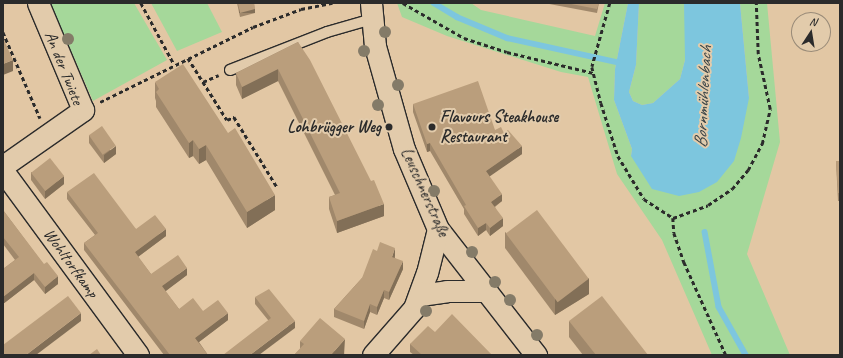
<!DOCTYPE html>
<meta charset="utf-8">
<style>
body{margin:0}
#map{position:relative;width:843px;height:358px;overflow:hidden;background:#e2c7a4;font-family:Caveat,sans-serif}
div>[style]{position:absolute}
.green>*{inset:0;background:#a5d89a}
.water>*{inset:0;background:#7dc6de}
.stream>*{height:5.5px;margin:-2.75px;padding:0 2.75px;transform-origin:2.75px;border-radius:2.75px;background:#7dc6de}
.path>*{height:2.5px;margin-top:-1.25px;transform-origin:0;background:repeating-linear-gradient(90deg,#2b2b2b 0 4px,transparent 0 7px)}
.roads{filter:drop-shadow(1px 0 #2b2b2b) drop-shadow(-1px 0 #2b2b2b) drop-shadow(0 1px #2b2b2b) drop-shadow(0 -1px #2b2b2b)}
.service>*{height:10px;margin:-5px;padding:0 5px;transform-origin:5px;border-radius:5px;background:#e2cbab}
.minor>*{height:21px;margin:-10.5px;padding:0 10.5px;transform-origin:10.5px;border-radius:10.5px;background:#e2cbab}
.trees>*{width:12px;height:12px;margin:-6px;border-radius:50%;background:#847b68}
.wall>*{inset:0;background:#a0886b}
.shaded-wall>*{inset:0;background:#826f57;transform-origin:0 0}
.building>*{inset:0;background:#ba9e7c;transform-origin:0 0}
.dots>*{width:11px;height:11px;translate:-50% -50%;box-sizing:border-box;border:2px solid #e2cbab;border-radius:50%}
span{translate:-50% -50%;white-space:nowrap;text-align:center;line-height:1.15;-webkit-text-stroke:4px #e2cbab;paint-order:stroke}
.street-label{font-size:17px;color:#2b2b2b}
.poi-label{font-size:17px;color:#2b2b2b;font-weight:700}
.left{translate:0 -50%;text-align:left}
.right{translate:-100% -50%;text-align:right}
.water-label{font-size:18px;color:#374246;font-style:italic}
.frame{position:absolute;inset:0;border:4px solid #2b2b2b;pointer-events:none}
.north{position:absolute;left:791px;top:12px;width:40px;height:40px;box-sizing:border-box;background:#e2cbab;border:1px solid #998b78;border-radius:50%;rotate:12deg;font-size:11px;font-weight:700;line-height:16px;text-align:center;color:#2b2b2b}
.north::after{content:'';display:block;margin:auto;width:14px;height:18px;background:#2b2b2b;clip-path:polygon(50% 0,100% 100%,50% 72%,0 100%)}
</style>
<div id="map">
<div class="green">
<i style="clip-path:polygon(50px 3px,134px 3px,167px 60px,93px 101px)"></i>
<i style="clip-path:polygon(151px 3px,207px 3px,222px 32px,177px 51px)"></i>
<i style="clip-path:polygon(397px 3px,471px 3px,481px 10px,595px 36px,605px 3px,628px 3px,615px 69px,614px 100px,632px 149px,631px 156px,749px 98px,740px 3px,767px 3px,780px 142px,747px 254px,790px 355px,712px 355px,662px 240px,617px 174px,588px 77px,561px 72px,447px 36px,402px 17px)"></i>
<i style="clip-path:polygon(639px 3px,684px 3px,686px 24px,685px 60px,680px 79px,653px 103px,642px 105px,633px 101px,629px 92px,636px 65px)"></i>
</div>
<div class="water">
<i style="clip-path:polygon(628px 3px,639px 3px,636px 65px,629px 92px,633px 101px,642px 105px,653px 103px,680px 79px,685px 60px,684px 3px,740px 3px,749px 98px,741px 138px,734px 161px,717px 182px,699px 192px,679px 196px,652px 189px,631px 156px,632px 149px,614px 100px,615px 69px)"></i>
</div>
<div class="stream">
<i style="left:434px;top:3px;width:27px;rotate:31deg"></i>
<i style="left:457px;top:17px;width:54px;rotate:22.8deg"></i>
<i style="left:507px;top:38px;width:112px;rotate:12.4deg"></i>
<i style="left:705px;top:232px;width:76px;rotate:79.4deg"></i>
<i style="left:719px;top:307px;width:55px;rotate:60.6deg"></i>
</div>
<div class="path">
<i style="left:141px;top:3px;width:69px;rotate:61.6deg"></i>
<i style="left:403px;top:3px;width:70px;rotate:29.8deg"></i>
<i style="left:464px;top:38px;width:45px;rotate:18deg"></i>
<i style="left:507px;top:52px;width:89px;rotate:13.7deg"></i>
<i style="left:610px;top:3px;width:66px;rotate:105.7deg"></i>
<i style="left:592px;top:67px;width:37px;rotate:76deg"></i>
<i style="left:601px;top:103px;width:56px;rotate:72.2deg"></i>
<i style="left:618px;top:156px;width:50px;rotate:58.8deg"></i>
<i style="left:644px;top:199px;width:35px;rotate:33deg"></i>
<i style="left:3px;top:32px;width:94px;rotate:66.7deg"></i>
<i style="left:188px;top:58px;width:73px;rotate:57.8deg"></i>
<i style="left:227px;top:120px;width:8px;rotate:-23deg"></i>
<i style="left:234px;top:117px;width:82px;rotate:58.4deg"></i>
<i style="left:203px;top:82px;width:17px;rotate:-24deg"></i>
<i style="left:100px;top:102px;width:170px;rotate:-26.1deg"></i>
<i style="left:253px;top:27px;width:51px;rotate:-20.6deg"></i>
<i style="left:301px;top:9px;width:32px;rotate:-11deg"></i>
<i style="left:673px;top:218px;width:37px;rotate:-20deg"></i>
<i style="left:708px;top:205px;width:29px;rotate:-34deg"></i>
<i style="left:732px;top:189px;width:25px;rotate:-50deg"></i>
<i style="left:748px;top:170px;width:30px;rotate:-62deg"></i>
<i style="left:762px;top:144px;width:36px;rotate:-77deg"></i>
<i style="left:770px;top:109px;width:56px;rotate:-102.3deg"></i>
<i style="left:758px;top:54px;width:51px;rotate:-92.2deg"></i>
<i style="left:673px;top:218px;width:15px;rotate:86deg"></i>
<i style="left:674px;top:233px;width:31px;rotate:71deg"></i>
<i style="left:684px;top:262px;width:102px;rotate:65.7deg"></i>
</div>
<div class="roads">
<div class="service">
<i style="left:230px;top:70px;width:104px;rotate:-21.4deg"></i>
<i style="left:327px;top:32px;width:47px;rotate:-16.1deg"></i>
</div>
<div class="minor">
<i style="left:371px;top:3px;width:43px;rotate:84.7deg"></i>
<i style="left:375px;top:46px;width:107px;rotate:74.3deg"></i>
<i style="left:404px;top:149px;width:87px;rotate:67deg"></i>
<i style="left:438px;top:229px;width:160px;rotate:52.1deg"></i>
<i style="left:3px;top:166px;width:98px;rotate:-35deg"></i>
<i style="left:83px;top:110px;width:116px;rotate:-112.8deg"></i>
<i style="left:3px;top:171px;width:228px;rotate:53.7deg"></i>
<i style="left:420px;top:295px;width:27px;rotate:-8deg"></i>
<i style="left:447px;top:291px;width:39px"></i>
<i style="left:373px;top:355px;width:62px;rotate:-48.9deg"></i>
<i style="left:414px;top:308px;width:37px;rotate:-70deg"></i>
<i style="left:427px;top:273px;width:45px;rotate:-76deg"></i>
</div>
</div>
<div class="trees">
<i style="left:385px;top:32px"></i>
<i style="left:68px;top:39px"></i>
<i style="left:364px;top:51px"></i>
<i style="left:398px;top:85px"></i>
<i style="left:378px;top:105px"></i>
<i style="left:434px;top:191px"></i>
<i style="left:472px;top:252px"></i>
<i style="left:495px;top:282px"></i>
<i style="left:510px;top:300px"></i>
<i style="left:426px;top:311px"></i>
<i style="left:537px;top:335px"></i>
</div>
<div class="wall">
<i style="clip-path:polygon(237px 3px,254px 3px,255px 13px,240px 17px)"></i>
<i style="clip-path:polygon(544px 3px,599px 3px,597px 13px)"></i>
<i style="clip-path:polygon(298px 42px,384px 216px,337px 233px,329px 209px,329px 197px,335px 195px,278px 81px,242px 99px,236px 85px,236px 73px)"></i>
<i style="clip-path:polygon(155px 82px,275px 210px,247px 228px,206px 160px,199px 164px,193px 156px,189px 158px,156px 107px,156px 101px,155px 98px)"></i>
<i style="clip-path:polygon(413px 104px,504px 133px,522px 154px,489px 176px,502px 201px,495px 207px,503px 226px,490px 236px,486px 230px,478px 236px,464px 214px,464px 209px,430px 151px,427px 152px,413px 112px)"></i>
<i style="clip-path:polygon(89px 135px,116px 154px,104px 163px,89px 143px)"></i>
<i style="clip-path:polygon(836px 161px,840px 161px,840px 201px,838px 201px)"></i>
<i style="clip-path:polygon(31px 172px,64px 184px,45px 199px,31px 180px)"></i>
<i style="clip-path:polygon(67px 192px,136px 229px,166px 236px,138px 257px,151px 274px,187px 275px,165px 291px,179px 309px,203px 311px,228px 320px,199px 342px,208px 355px,164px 355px,84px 250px,84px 243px,95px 235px,67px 199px)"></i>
<i style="clip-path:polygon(3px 210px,58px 284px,45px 294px,34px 280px,3px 304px,3px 269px,15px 260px,3px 244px)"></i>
<i style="clip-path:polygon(505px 232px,589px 294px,555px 315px,505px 248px)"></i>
<i style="clip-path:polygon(395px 256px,395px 258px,403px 269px,389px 300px,384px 298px,377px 315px,370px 312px,364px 329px,334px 317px,334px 309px,362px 278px)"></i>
<i style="clip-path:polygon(255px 297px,295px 328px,268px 320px,255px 304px)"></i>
<i style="clip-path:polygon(569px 321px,648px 355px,583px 355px,569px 337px)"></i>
<i style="clip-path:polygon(435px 332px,492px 355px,414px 355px,410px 352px,410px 344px)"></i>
<i style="clip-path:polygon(300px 341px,345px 354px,344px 355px,294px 355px,300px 349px)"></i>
</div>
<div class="shaded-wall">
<i style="left:255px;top:9px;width:4px;height:16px;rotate:90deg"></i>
<i style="clip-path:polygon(13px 60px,13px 71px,3px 75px,3px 64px)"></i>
<i style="clip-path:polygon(278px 69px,278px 81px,242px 99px,242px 87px)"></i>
<i style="clip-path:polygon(193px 140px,193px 156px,189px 158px,189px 143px)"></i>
<i style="clip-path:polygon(430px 143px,430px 151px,427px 152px,427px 144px)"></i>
<i style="clip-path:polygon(206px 145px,206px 160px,199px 164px,199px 149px)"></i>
<i style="clip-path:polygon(116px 146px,116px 154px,104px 163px,104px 155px)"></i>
<i style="clip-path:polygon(522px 146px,522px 154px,486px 179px,486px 171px)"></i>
<i style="clip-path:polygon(64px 176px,64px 184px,45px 199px,45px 191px)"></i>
<i style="clip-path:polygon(502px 194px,502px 201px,491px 209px,491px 202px)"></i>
<i style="clip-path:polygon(275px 195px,275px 210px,247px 228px,247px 212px)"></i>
<i style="clip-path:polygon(384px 204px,384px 216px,337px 233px,337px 221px)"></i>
<i style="clip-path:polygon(503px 218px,503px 226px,490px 236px,490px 228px)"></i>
<i style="clip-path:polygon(486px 223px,486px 230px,478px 236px,478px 228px)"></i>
<i style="clip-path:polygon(166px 229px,166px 236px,135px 259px,135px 252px)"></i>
<i style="clip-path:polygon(395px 248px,395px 256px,392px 265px,392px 257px)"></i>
<i style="clip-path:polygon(403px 261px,403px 269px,389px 300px,389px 292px)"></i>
<i style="clip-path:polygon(187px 268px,187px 275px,162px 294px,162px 286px)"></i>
<i style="clip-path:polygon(34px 273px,34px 280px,3px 304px,3px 297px)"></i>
<i style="clip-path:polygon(58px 276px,58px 284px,45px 294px,45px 287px)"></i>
<i style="clip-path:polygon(589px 278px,589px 294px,555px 315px,555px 299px)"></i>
<i style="clip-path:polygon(384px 290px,384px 298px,377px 315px,377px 307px)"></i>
<i style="clip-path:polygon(370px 304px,370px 312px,364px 329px,364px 321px)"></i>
<i style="clip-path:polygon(81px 313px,81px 321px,36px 355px,26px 355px)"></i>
<i style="clip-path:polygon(228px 313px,228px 320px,195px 345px,195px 338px)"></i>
<i style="clip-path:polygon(295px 321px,295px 328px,259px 355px,250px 355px)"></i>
<i style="clip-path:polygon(345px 339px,344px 355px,331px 355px)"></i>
</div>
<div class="building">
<i style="clip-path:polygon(238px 3px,254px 3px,255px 9px,240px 13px)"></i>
<i style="clip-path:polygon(566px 3px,599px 3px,597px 9px)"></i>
<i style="clip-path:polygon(3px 38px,13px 60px,3px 64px)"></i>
<i style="clip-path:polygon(298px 42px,310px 60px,371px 181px,374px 180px,384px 204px,337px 221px,329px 197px,340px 193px,278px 69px,242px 87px,236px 73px)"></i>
<i style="clip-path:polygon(183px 64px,228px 133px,235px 128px,275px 195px,247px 212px,206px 145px,199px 149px,193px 140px,189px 143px,156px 92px,159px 89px,155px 82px)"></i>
<i style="clip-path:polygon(478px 81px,495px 130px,501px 127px,504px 133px,508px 130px,522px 146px,486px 171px,502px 194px,491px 202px,503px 218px,490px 228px,486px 223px,478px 228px,464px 206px,466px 205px,430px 143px,427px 144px,413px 104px)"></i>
<i style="left:102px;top:126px;width:24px;height:16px;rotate:55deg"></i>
<i style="left:50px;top:158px;width:23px;height:24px;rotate:52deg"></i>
<i style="clip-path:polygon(836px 161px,840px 161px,840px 193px,838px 193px)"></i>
<i style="clip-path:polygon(94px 173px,136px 229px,155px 215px,166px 229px,135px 252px,151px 274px,178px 255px,187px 268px,162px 286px,179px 309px,193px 298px,203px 311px,218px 300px,228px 313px,195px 338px,208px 355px,170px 355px,84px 243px,98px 233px,67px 192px)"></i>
<i style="clip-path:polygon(3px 210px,44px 264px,47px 262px,58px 276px,45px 287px,34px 273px,3px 297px,3px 269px,19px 257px,3px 237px)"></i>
<i style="left:537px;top:210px;width:86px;height:39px;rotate:53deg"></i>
<i style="clip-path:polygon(380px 242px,395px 248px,392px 257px,403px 261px,389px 292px,384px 290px,377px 307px,370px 304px,364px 321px,334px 309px,362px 278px,373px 249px,377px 251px)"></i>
<i style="clip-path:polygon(269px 289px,295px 321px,250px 355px,223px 355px,271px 318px,255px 297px)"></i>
<i style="clip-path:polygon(68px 296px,81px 313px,26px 355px,3px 355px,3px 345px)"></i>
<i style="clip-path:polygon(602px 296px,648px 355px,596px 355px,569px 321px)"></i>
<i style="clip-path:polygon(452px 314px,492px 355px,437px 355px,435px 354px,434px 355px,422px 355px,410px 344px,428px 326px,435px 332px)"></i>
<i style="clip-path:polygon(320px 318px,345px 339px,331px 355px,294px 355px,304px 344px,300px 341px)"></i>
<i style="clip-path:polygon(97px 349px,101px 355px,89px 355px)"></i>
</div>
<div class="dots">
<i style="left:389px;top:127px;background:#2b2b2b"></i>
<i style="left:432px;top:127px;background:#2b2b2b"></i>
</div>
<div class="street-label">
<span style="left:64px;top:68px;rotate:68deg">An der Twiete</span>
<span style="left:425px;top:192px;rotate:66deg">Leuschnerstraße</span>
<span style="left:71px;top:263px;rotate:54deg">Wohltorfkamp</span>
</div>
<div class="poi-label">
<span class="left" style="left:440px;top:127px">Flavours Steakhouse<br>Restaurant</span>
<span class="right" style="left:381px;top:127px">Lohbrügger Weg</span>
</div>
<div class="water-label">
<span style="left:703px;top:97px;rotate:-87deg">Bornmühlenbach</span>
</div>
<div class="frame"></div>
<div class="north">N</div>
</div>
